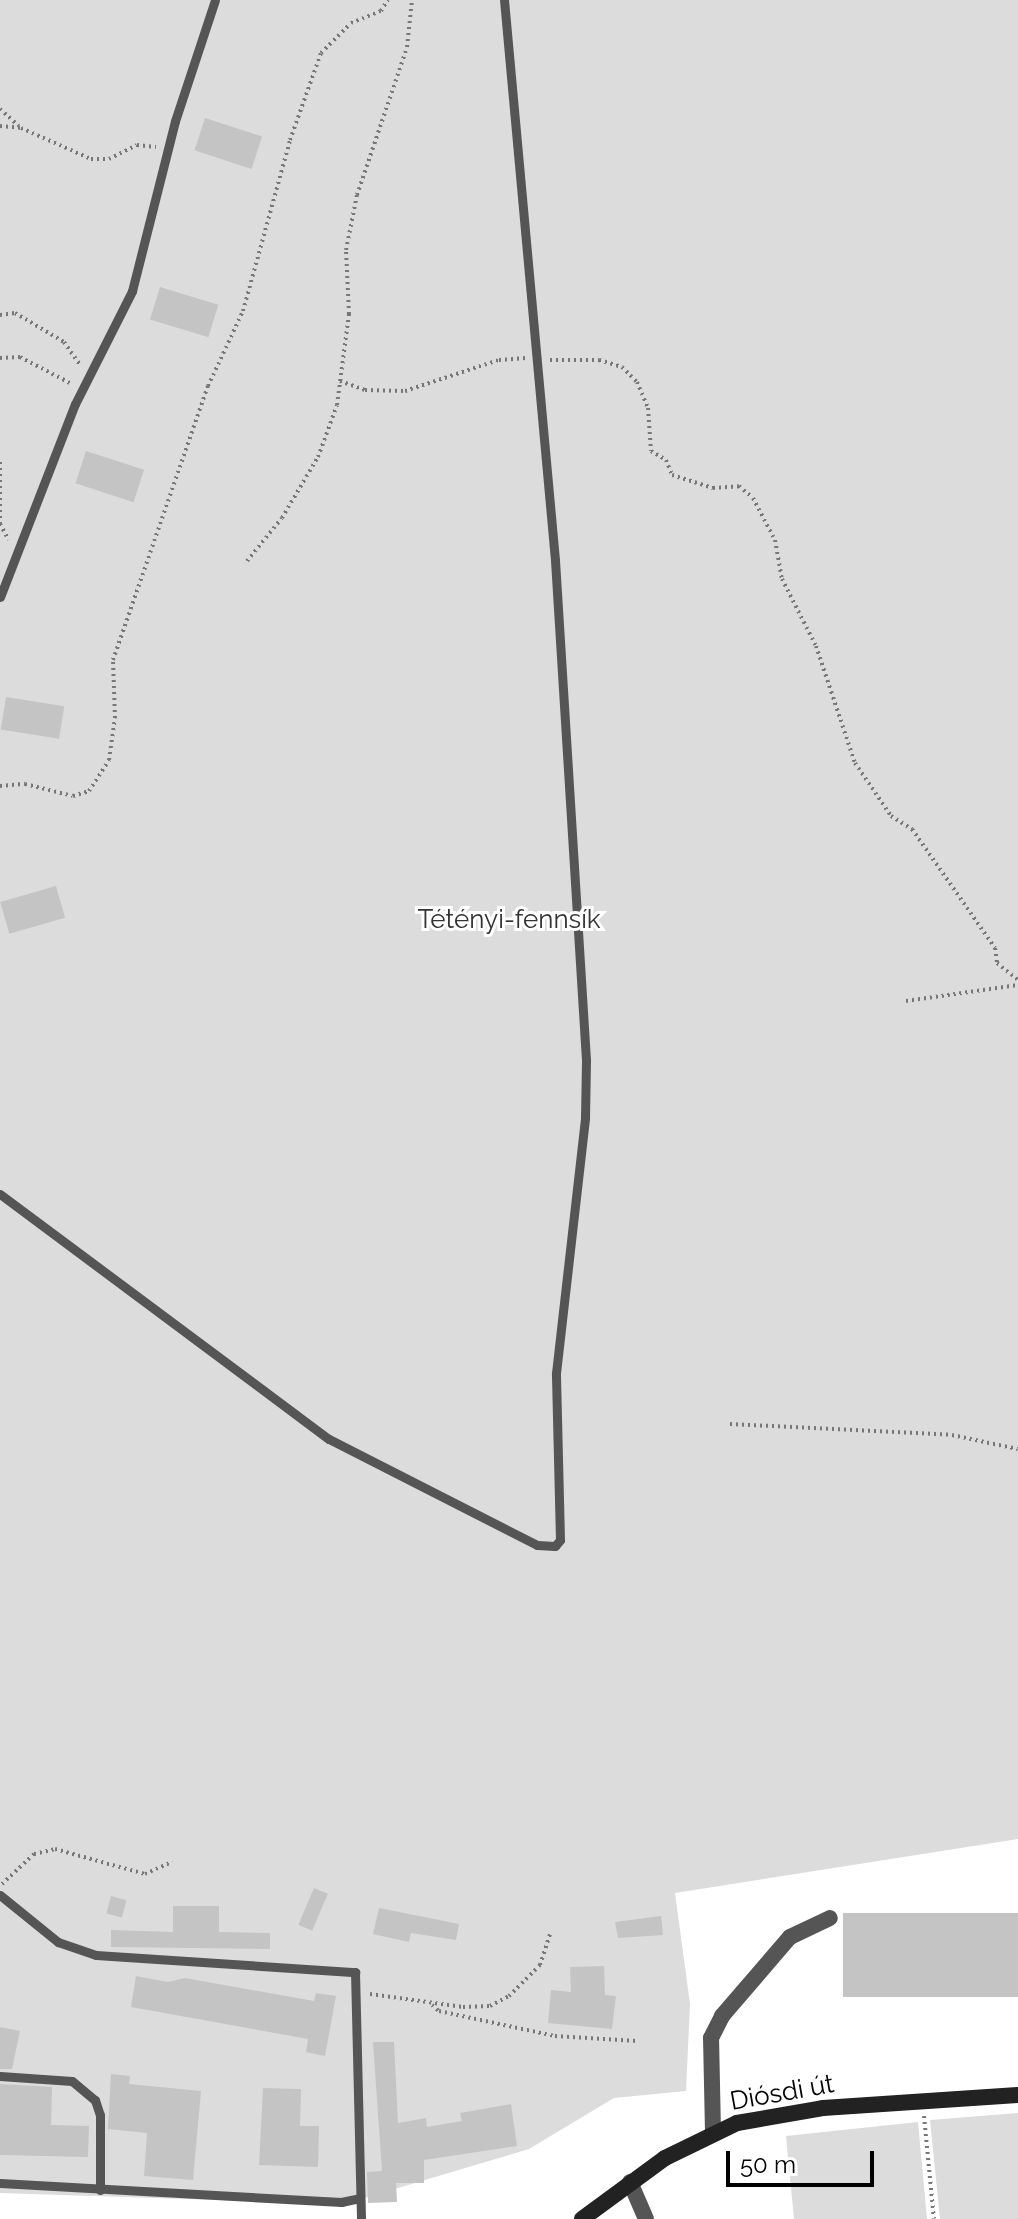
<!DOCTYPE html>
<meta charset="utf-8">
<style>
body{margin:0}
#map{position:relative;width:1018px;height:2219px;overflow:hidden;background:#fff;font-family:Raleway,sans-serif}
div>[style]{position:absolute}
.green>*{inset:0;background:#dcdcdc}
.building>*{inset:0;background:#c4c4c4;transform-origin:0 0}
.path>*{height:4px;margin-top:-2px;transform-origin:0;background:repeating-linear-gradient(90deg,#777 0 2px,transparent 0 6px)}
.service>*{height:9px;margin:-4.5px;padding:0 4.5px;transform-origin:4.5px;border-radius:4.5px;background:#555}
.minor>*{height:16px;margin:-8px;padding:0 8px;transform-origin:8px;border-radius:8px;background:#555}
.secondary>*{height:16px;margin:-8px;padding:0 8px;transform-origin:8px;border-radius:8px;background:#222}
span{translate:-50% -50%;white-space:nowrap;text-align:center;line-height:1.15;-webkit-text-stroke:6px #fff;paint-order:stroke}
.park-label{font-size:26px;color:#333}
.street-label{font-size:26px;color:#000}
.scale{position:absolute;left:726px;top:2151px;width:148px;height:36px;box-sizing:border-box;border:4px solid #000;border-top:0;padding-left:10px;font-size:24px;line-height:28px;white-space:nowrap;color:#000;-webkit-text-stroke:6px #fff;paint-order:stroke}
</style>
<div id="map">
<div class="green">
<i style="clip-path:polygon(0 0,1018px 0,1018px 1839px,675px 1893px,690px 2004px,686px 2091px,614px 2098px,529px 2149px,344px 2204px,0 2193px)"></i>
<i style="clip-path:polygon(1018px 2113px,1018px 2219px,940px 2219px,930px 2120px)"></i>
<i style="clip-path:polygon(918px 2122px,927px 2219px,794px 2219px,786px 2136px)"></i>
</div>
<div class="building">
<i style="left:205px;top:118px;width:60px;height:34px;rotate:18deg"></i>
<i style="left:160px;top:287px;width:61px;height:34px;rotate:17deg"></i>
<i style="left:86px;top:451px;width:61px;height:34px;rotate:18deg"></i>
<i style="left:6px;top:697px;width:59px;height:33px;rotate:9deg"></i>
<i style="left:56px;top:886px;width:33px;height:58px;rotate:74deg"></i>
<i style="left:314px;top:1888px;width:15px;height:40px;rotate:23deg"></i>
<i style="left:111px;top:1896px;width:16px;height:18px;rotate:15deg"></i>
<i style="clip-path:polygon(173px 1906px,219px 1906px,219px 1932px,270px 1933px,270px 1949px,111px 1947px,111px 1930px,173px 1932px)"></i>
<i style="clip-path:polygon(379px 1908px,459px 1924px,456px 1940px,411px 1933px,409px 1942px,373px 1934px)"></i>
<i style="left:1018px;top:1913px;width:84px;height:175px;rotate:90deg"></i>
<i style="clip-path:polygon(661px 1916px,663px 1935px,618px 1938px,615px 1922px)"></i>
<i style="clip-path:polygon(604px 1966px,605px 1995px,616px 1996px,612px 2029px,548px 2023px,551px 1990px,571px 1992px,570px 1967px)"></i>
<i style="clip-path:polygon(136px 1976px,168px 1982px,185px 1978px,314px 2001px,316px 1993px,336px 1996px,325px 2056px,306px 2052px,308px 2039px,131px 2007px)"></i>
<i style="clip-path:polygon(0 2027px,20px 2031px,12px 2069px,0 2069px)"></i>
<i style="clip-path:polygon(373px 2042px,394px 2042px,398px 2123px,426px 2118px,427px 2127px,462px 2121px,460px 2113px,511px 2104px,517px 2146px,424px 2160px,424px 2183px,396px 2183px,397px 2202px,368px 2203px,367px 2172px,382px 2171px)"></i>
<i style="clip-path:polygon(111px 2074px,130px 2076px,129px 2084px,201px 2091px,193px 2180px,144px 2176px,147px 2133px,108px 2129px)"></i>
<i style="clip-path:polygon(0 2084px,52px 2087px,51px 2125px,89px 2126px,88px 2157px,0 2155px)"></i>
<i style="clip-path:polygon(263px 2088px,301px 2089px,300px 2126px,319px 2126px,318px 2167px,259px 2165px)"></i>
</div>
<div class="path">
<i style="left:0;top:109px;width:25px;rotate:42deg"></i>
<i style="left:0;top:126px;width:21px;rotate:5deg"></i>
<i style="left:21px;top:128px;width:77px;rotate:23.9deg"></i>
<i style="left:91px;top:159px;width:18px"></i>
<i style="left:109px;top:159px;width:31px;rotate:-27deg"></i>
<i style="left:137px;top:145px;width:19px;rotate:6deg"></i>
<i style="left:0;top:315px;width:15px;rotate:-8deg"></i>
<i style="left:15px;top:313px;width:57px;rotate:30.6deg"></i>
<i style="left:64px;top:342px;width:29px;rotate:55deg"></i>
<i style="left:0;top:358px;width:20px;rotate:-3deg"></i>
<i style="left:20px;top:357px;width:56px;rotate:27.5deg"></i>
<i style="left:550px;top:360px;width:49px"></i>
<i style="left:599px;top:360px;width:24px;rotate:17deg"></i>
<i style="left:622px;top:367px;width:21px;rotate:45deg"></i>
<i style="left:637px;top:382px;width:28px;rotate:67deg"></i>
<i style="left:648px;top:408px;width:43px;rotate:86deg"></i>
<i style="left:651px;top:451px;width:17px;rotate:31deg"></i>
<i style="left:666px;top:460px;width:16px;rotate:68deg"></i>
<i style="left:672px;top:475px;width:43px;rotate:17.6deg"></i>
<i style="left:713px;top:488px;width:26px;rotate:-4deg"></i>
<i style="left:739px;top:486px;width:18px;rotate:41deg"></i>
<i style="left:753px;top:498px;width:47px;rotate:62.4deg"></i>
<i style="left:775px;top:540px;width:40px;rotate:80deg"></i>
<i style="left:782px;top:579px;width:75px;rotate:63.1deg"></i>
<i style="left:816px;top:646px;width:123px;rotate:71.6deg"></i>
<i style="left:855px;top:763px;width:64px;rotate:55.8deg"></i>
<i style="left:891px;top:816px;width:25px;rotate:32deg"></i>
<i style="left:912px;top:829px;width:145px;rotate:55.1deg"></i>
<i style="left:995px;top:948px;width:15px;rotate:82deg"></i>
<i style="left:997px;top:963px;width:27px;rotate:39deg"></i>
<i style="left:340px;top:381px;width:27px;rotate:20deg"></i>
<i style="left:365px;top:390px;width:40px;rotate:1.4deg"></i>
<i style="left:405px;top:391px;width:99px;rotate:-18.3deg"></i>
<i style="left:499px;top:360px;width:27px;rotate:-4deg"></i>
<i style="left:0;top:462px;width:62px;rotate:90deg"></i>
<i style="left:0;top:524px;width:18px;rotate:61deg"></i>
<i style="left:247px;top:561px;width:55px;rotate:-50.9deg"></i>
<i style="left:282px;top:518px;width:71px;rotate:-59.5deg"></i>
<i style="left:318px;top:457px;width:55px;rotate:-69.9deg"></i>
<i style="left:337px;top:405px;width:92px;rotate:-82.5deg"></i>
<i style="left:349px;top:314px;width:64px;rotate:-92.7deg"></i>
<i style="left:346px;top:250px;width:56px;rotate:-78.7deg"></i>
<i style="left:357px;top:195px;width:156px;rotate:-71.3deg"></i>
<i style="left:407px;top:47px;width:47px;rotate:-83.9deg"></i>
<i style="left:0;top:786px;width:25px;rotate:-5deg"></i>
<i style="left:25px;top:784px;width:49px;rotate:14deg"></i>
<i style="left:73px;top:796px;width:17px;rotate:-17deg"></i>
<i style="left:89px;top:791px;width:37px;rotate:-57deg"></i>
<i style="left:109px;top:760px;width:42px;rotate:-81.9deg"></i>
<i style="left:115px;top:718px;width:58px;rotate:-92deg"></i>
<i style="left:113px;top:660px;width:290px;rotate:-70.9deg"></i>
<i style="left:208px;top:386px;width:83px;rotate:-65deg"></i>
<i style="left:243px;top:311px;width:177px;rotate:-74.6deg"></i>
<i style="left:290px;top:140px;width:92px;rotate:-70.4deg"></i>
<i style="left:321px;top:53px;width:42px;rotate:-45deg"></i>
<i style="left:351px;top:23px;width:32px;rotate:-22deg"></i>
<i style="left:381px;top:11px;width:13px;rotate:-58deg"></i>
<i style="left:906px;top:1001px;width:113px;rotate:-8.1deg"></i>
<i style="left:730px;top:1424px;width:222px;rotate:2.8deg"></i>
<i style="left:952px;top:1435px;width:67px;rotate:12deg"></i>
<i style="left:2px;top:1884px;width:44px;rotate:-43.2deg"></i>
<i style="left:34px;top:1854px;width:22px;rotate:-13deg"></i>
<i style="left:55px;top:1849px;width:93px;rotate:15.5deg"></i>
<i style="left:145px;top:1874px;width:30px;rotate:-24deg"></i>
<i style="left:370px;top:1994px;width:94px;rotate:8deg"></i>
<i style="left:463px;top:2007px;width:27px;rotate:-2deg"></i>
<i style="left:490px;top:2006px;width:21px;rotate:-28deg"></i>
<i style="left:509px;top:1996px;width:44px;rotate:-45deg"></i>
<i style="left:540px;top:1965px;width:33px;rotate:-72deg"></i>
<i style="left:432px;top:2005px;width:9px;rotate:41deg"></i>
<i style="left:439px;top:2011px;width:119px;rotate:12.2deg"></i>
<i style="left:555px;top:2036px;width:82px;rotate:3.5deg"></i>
<i style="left:924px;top:2116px;width:103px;rotate:84.5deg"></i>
</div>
<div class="service">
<i style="left:0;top:597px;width:207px;rotate:-68.8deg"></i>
<i style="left:75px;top:404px;width:127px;rotate:-63.2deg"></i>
<i style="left:132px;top:291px;width:175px;rotate:-75.8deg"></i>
<i style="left:175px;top:121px;width:127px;rotate:-71.7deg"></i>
<i style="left:0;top:1194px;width:410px;rotate:36.7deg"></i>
<i style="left:329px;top:1439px;width:233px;rotate:27deg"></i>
<i style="left:537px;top:1545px;width:18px;rotate:3deg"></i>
<i style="left:555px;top:1546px;width:8px;rotate:-50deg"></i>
<i style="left:560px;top:1540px;width:167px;rotate:-91.4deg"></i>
<i style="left:556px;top:1373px;width:257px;rotate:-83.5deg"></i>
<i style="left:585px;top:1118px;width:58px;rotate:-89deg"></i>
<i style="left:586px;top:1060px;width:501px;rotate:-93.55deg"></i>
<i style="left:555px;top:560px;width:562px;rotate:-95.2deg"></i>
<i style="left:0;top:1895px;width:75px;rotate:39deg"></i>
<i style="left:58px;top:1942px;width:40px;rotate:18.9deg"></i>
<i style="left:96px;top:1955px;width:260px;rotate:3.8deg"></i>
<i style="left:355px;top:1972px;width:247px;rotate:88.6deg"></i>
<i style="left:0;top:2076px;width:72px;rotate:4deg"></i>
<i style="left:72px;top:2081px;width:30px;rotate:40deg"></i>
<i style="left:95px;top:2100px;width:16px;rotate:72deg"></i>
<i style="left:100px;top:2115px;width:75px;rotate:90deg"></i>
<i style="left:0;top:2183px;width:342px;rotate:3.2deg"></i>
<i style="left:341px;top:2202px;width:19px;rotate:-12deg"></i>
</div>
<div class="minor">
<i style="left:713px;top:2132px;width:94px;rotate:-91.2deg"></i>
<i style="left:711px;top:2038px;width:25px;rotate:-63deg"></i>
<i style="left:722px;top:2016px;width:104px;rotate:-49.3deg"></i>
<i style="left:790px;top:1937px;width:44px;rotate:-25.4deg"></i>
<i style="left:630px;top:2182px;width:40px;rotate:66.6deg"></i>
</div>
<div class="secondary">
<i style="left:582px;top:2219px;width:103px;rotate:-36.3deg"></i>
<i style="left:665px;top:2158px;width:80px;rotate:-25.9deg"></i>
<i style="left:737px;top:2123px;width:87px;rotate:-9.9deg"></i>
<i style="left:823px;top:2108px;width:195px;rotate:-3.8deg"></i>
</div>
<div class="park-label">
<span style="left:509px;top:920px">Tétényi-fennsík</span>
</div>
<div class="street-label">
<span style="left:782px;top:2093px;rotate:-10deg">Diósdi út</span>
</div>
<div class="scale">50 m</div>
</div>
